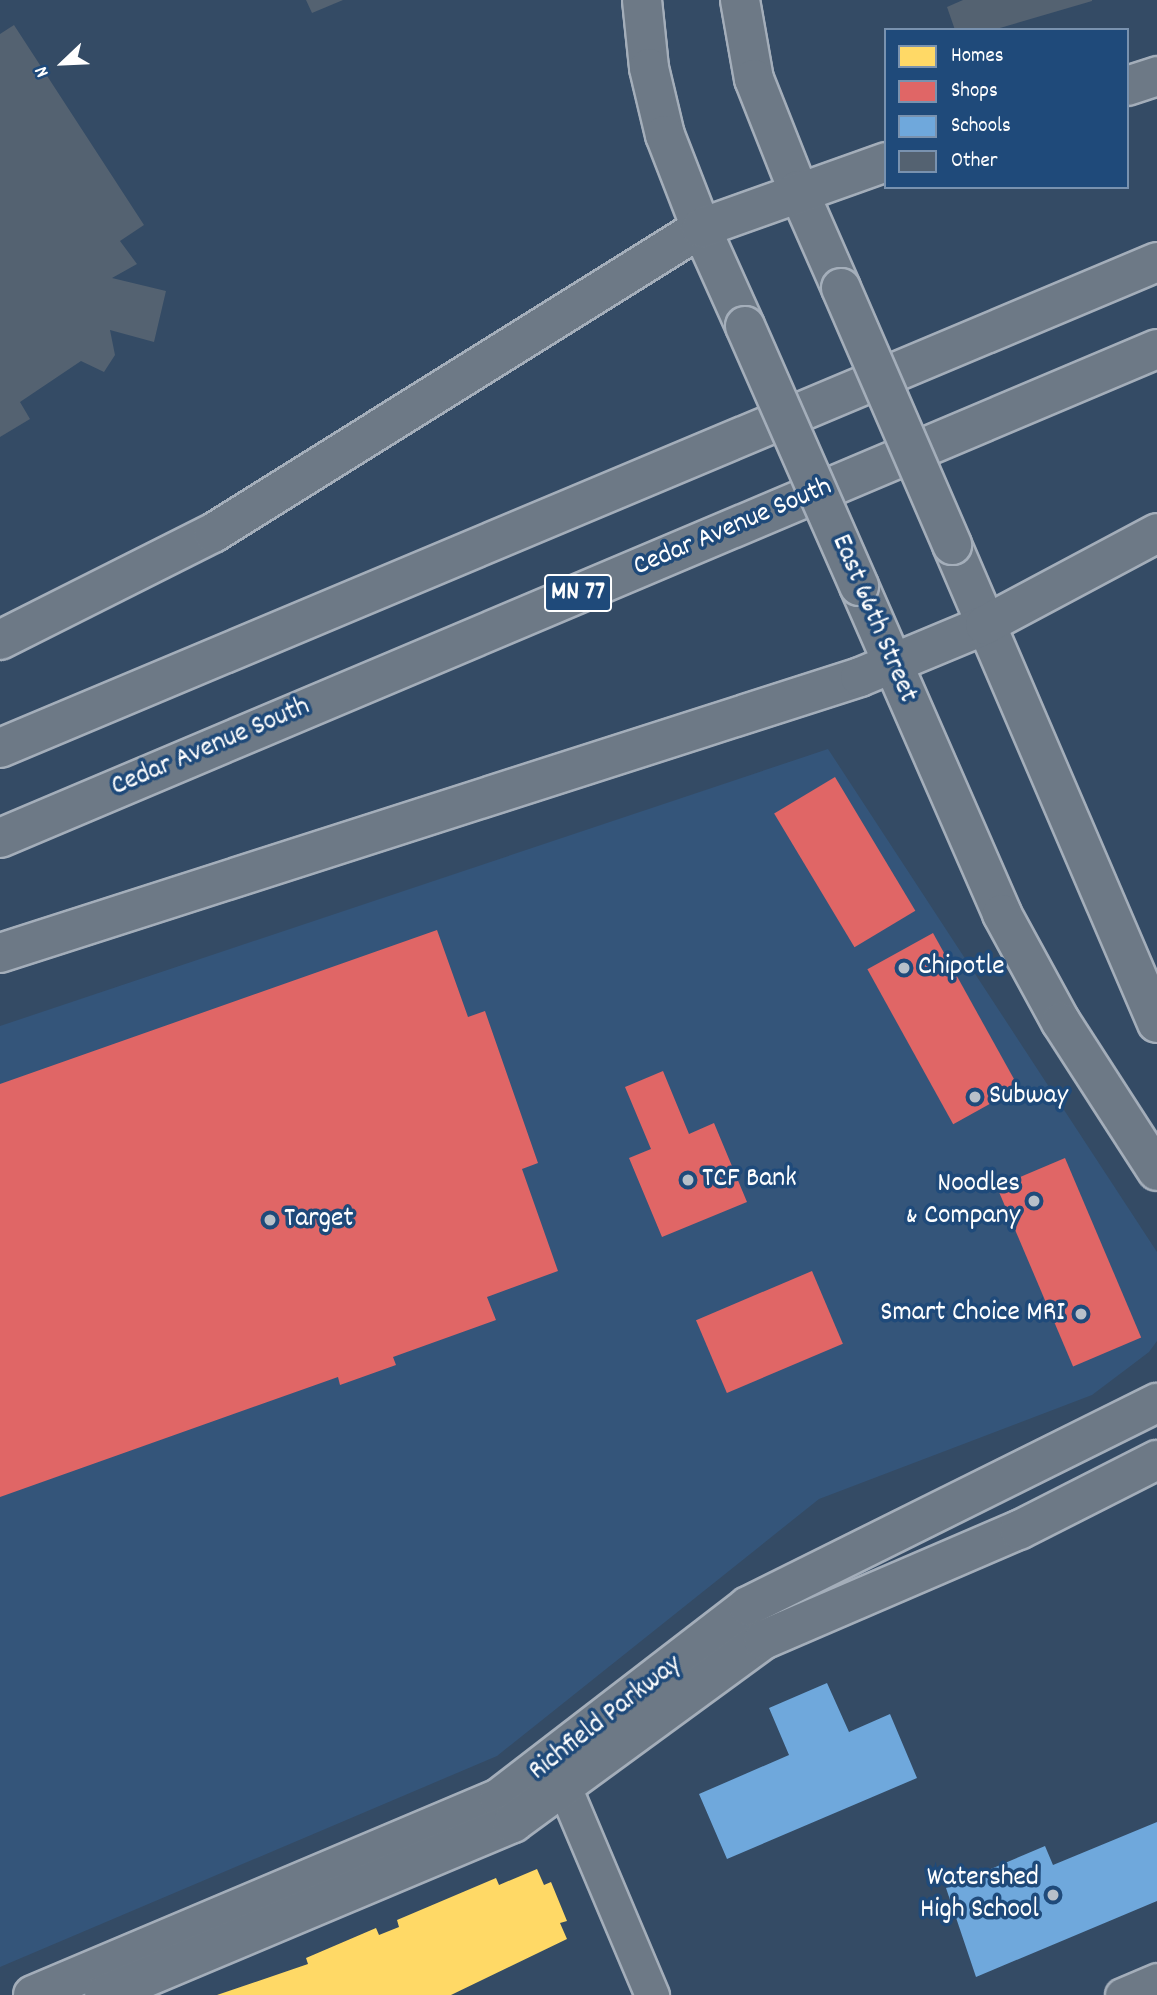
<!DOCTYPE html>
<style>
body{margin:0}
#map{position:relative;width:1157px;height:1995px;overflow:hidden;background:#344b65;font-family:Dekko,sans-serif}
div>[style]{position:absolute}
.built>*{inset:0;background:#34557a}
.homes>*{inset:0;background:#ffd966}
.shops>*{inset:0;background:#e06666;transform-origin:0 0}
.schools>*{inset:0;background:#6fa8dc}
.building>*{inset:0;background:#546271}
.roads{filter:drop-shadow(2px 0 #a4aeba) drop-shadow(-2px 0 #a4aeba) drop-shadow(0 2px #a4aeba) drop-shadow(0 -2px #a4aeba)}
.minor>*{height:33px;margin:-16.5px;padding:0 16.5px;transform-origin:16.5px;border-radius:16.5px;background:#6d7986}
.tertiary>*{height:38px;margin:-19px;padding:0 19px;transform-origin:19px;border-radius:19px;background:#6d7986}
.secondary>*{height:38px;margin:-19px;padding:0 19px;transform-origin:19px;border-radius:19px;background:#6d7986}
.motorway>*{height:38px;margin:-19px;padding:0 19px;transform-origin:19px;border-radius:19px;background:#6d7986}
.bridges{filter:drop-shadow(2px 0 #a4aeba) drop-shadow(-2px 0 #a4aeba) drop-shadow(0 2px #a4aeba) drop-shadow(0 -2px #a4aeba)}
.secondary-bridge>*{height:38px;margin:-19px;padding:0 19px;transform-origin:19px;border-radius:19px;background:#6d7986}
.dots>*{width:19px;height:19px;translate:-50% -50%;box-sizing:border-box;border:4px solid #1f4a7a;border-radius:50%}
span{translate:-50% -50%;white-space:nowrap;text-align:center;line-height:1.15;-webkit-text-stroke:7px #1f4a7a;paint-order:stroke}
.shield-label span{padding:2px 5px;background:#1f4a7a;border:2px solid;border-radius:5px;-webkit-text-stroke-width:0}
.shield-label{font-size:26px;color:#fff;font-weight:700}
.street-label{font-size:28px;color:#fff}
.poi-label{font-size:28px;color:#fff}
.left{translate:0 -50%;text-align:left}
.right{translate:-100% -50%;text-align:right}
.legend{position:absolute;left:884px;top:28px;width:245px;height:161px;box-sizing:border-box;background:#1f4a7a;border:2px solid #7992af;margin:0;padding:9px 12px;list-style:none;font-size:21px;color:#fff}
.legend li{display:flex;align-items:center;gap:14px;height:35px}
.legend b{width:35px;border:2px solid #7992af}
.north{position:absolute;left:28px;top:28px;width:70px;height:70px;-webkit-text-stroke:5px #1f4a7a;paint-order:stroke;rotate:247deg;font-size:19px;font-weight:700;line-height:28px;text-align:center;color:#fff}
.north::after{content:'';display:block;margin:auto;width:24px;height:32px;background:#fff;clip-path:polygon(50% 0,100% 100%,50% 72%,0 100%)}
</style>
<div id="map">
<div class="built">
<i style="clip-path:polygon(828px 749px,1157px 1252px,1157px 1341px,1149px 1352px,1092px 1395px,819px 1499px,497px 1756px,0 1967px,0 1026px)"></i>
</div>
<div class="homes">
<i style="clip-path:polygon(537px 1869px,544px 1885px,551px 1882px,567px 1921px,560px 1923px,567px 1939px,451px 1995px,217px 1995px,308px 1964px,306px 1958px,376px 1928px,379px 1935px,399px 1927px,397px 1920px,496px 1878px,499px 1885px)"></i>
</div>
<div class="shops">
<i style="left:835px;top:777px;width:156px;height:71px;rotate:59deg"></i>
<i style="clip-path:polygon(437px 930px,468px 1017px,485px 1011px,538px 1163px,522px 1169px,558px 1271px,487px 1297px,496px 1320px,393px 1357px,396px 1365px,340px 1385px,338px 1377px,0 1497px,0 1084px)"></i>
<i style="left:933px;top:933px;width:177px;height:75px;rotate:61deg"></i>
<i style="clip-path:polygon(663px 1071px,689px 1134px,714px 1123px,747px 1202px,662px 1237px,629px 1158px,651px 1149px,625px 1087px)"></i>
<i style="left:1065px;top:1158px;width:195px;height:74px;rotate:67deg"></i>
<i style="left:812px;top:1271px;width:79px;height:126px;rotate:67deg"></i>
</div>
<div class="schools">
<i style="clip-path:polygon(827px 1683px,849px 1732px,890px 1714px,917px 1778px,727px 1859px,699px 1794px,789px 1755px,769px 1708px)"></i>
<i style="clip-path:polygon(1157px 1822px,1157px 1901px,976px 1977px,946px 1888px,1045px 1846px,1053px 1865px)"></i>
</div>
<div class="building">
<i style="clip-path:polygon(306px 0,343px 0,312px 13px)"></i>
<i style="clip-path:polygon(963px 0,1092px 0,1092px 1px,993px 30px,955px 30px,947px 7px)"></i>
<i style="clip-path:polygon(14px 25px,144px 225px,120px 241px,137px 264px,112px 278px,166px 291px,154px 342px,110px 330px,115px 355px,104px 372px,81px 361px,20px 402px,30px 419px,0 437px,0 34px)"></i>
</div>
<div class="roads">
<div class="minor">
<i style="left:565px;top:1789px;width:224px;rotate:67.1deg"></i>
<i style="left:1122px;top:1995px;width:38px;rotate:-23deg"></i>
</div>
<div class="tertiary">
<i style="left:642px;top:0;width:68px;rotate:84.1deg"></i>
<i style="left:649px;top:68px;width:69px;rotate:76.6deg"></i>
<i style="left:665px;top:135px;width:100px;rotate:68.8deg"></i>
<i style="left:740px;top:0;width:80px;rotate:80deg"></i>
<i style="left:754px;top:79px;width:119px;rotate:68.4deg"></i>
<i style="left:33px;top:1995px;width:506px;rotate:-22.92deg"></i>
<i style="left:499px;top:1798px;width:314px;rotate:-37.6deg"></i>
<i style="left:748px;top:1606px;width:457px;rotate:-26.4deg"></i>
<i style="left:104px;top:1995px;width:444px;rotate:-22.8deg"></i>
<i style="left:513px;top:1823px;width:310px;rotate:-36.2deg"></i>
<i style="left:763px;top:1640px;width:279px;rotate:-23.3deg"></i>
<i style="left:1019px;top:1530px;width:155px;rotate:-26.9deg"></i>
</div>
<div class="secondary">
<i style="left:798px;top:190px;width:107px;rotate:66.3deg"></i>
<i style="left:701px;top:228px;width:107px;rotate:65.8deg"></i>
<i style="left:952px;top:545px;width:520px;rotate:66.79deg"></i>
<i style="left:859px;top:586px;width:358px;rotate:66.4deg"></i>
<i style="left:1002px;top:914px;width:123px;rotate:61.4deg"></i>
<i style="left:1061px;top:1022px;width:177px;rotate:57.2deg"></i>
</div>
<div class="motorway">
<i style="left:1127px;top:86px;width:32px;rotate:-18deg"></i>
<i style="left:0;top:640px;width:238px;rotate:-26.7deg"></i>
<i style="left:213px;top:533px;width:575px;rotate:-32.01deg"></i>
<i style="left:701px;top:228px;width:196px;rotate:-19.6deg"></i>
<i style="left:0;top:748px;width:1255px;rotate:-22.78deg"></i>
<i style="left:0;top:838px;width:1256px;rotate:-22.91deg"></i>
<i style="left:0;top:953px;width:903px;rotate:-17.79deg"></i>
<i style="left:860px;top:677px;width:135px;rotate:-22.6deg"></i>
<i style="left:985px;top:625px;width:195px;rotate:-28.1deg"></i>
</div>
</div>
<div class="bridges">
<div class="secondary-bridge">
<i style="left:841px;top:288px;width:280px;rotate:66.6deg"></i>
<i style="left:745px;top:326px;width:284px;rotate:66.3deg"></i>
</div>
</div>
<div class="dots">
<i style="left:904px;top:968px;background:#b8c0c9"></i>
<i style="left:975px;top:1097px;background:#b8c0c9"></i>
<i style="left:688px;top:1180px;background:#b8c0c9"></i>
<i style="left:1034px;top:1201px;background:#b8c0c9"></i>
<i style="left:270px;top:1220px;background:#b8c0c9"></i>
<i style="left:1081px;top:1314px;background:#b8c0c9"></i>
<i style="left:1053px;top:1895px;background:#b8c0c9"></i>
</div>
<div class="shield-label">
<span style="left:578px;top:593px">MN 77</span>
</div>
<div class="street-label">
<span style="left:733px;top:528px;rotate:-23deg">Cedar Avenue South</span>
<span style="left:873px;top:619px;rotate:67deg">East 66th Street</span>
<span style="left:211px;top:748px;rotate:-23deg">Cedar Avenue South</span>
<span style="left:606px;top:1719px;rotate:-38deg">Richfield Parkway</span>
</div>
<div class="poi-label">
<span class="left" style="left:918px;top:968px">Chipotle</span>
<span class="left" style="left:989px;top:1097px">Subway</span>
<span class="left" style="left:702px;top:1180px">TCF Bank</span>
<span class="right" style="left:1020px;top:1201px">Noodles<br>&amp; Company</span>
<span class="left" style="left:284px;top:1220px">Target</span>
<span class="right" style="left:1065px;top:1314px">Smart Choice MRI</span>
<span class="right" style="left:1039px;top:1895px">Watershed<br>High School</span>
</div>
<ul class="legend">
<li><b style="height:19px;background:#ffd966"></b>Homes</li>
<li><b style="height:19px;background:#e06666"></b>Shops</li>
<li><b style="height:19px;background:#6fa8dc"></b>Schools</li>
<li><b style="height:19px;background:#546271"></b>Other</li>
</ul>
<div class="north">N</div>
</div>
